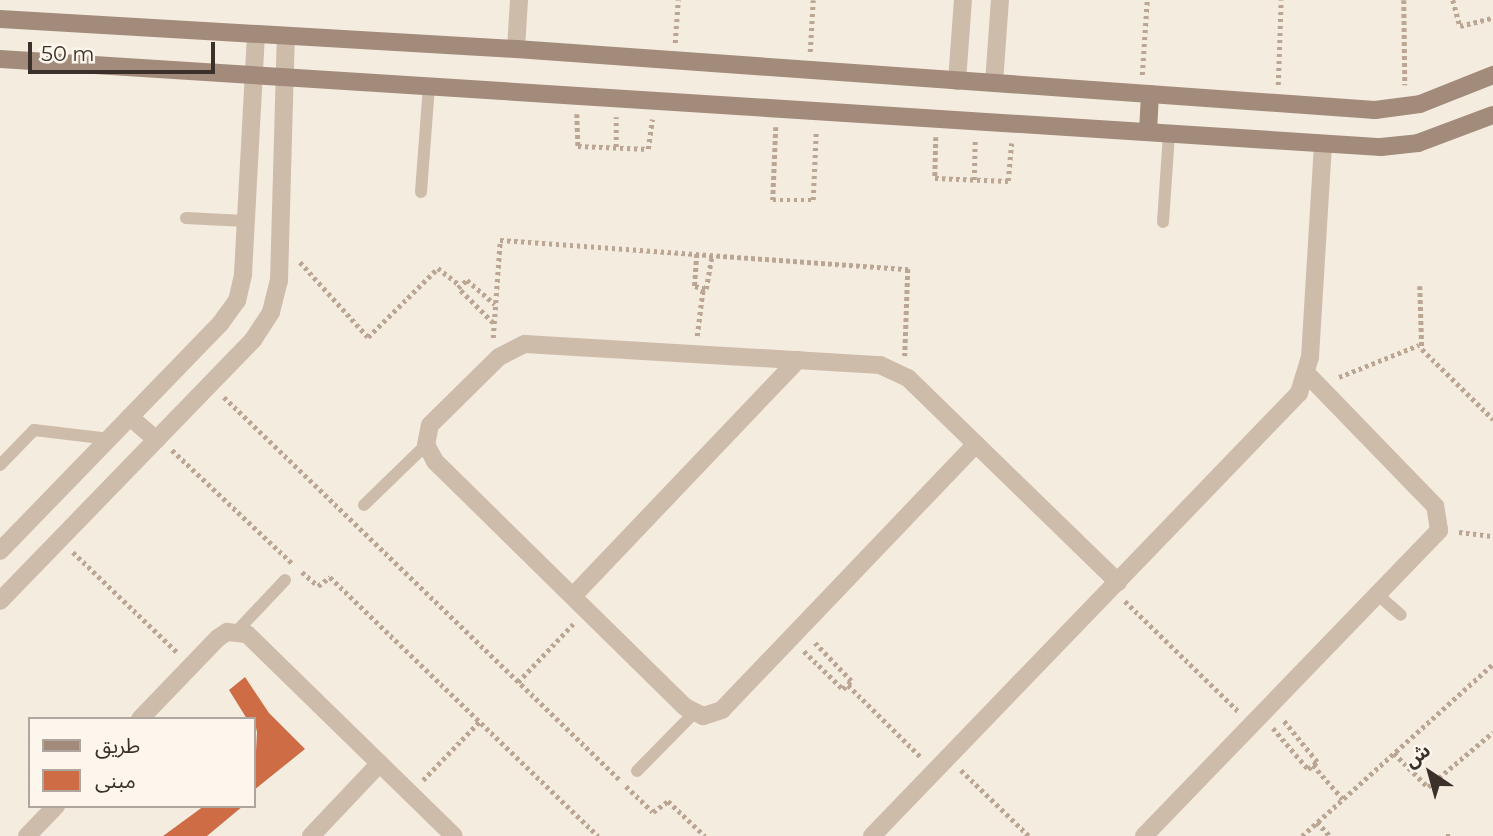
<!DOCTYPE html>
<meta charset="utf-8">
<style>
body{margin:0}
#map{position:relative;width:1493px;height:836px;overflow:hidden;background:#f5ece0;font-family:Montserrat,"Noto Sans Arabic",sans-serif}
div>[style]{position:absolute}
.building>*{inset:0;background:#ce6c45}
.path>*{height:4.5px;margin-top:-2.25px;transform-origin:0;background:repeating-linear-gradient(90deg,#bba694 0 3.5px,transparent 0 7px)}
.lane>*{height:12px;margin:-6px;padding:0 6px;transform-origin:6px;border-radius:6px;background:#cebcaa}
.street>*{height:18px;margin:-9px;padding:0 9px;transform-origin:9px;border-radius:9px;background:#cebcaa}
.secondary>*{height:18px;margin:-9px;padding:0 9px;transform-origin:9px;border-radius:9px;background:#a38b7b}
span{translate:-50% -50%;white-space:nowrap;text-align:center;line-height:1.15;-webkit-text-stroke:7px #fcf6ed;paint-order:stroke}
.legend{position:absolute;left:28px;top:717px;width:228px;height:91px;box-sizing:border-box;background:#fcf6ed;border:2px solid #afa79f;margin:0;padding:9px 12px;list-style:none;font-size:21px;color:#3c302a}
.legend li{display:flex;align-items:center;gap:14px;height:35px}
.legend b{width:35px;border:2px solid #afa79f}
.north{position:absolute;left:1395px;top:738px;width:70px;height:70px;-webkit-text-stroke:5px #fcf6ed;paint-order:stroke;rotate:324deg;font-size:19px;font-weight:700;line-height:28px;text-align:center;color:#3c302a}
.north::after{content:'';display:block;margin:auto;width:24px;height:32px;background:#3c302a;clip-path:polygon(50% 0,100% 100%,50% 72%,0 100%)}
.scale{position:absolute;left:28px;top:42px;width:187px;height:32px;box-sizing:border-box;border:4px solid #3c302a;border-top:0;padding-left:9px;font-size:21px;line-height:24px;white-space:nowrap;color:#3c302a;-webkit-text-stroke:5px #fcf6ed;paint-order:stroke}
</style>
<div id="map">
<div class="building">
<i style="clip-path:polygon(245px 677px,269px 713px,305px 749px,254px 790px,257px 732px,254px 719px,247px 719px,229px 690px)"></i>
<i style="clip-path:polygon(204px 806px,243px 806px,207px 836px,163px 836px)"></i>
</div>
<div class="path">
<i style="left:1404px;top:0;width:85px;rotate:89.3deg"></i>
<i style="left:1453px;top:0;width:27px;rotate:75deg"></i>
<i style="left:1460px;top:26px;width:34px;rotate:-14deg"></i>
<i style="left:675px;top:43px;width:43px;rotate:-86deg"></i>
<i style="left:810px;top:52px;width:52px;rotate:-86.7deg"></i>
<i style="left:1142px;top:75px;width:75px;rotate:-86.2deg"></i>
<i style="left:1278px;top:85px;width:85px;rotate:-88deg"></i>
<i style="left:577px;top:114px;width:32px;rotate:88deg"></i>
<i style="left:578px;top:146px;width:70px;rotate:2.5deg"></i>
<i style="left:648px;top:149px;width:30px;rotate:-82deg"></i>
<i style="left:776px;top:127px;width:73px;rotate:92.4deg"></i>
<i style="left:773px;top:200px;width:40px"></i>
<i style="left:813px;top:200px;width:68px;rotate:-87.5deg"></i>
<i style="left:936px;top:137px;width:41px;rotate:91.4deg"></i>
<i style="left:935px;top:178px;width:73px;rotate:2.4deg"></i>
<i style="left:1008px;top:181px;width:38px;rotate:-85deg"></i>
<i style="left:616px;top:147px;width:30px;rotate:-90deg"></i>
<i style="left:974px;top:180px;width:41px;rotate:-88.6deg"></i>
<i style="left:697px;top:254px;width:32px;rotate:94deg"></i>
<i style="left:695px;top:286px;width:11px;rotate:15deg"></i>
<i style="left:706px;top:289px;width:35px;rotate:-80deg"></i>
<i style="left:300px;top:262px;width:101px;rotate:47.8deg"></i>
<i style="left:368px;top:337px;width:98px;rotate:-44.6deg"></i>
<i style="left:438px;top:268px;width:28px;rotate:38deg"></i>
<i style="left:1420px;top:286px;width:63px;rotate:88.2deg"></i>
<i style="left:1422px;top:349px;width:100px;rotate:44.6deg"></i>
<i style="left:493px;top:323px;width:49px;rotate:-135deg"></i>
<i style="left:458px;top:288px;width:12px;rotate:-42deg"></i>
<i style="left:467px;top:280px;width:37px;rotate:41deg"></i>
<i style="left:697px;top:336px;width:48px;rotate:-82.9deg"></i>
<i style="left:493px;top:338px;width:98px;rotate:-85.9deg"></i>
<i style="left:500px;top:240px;width:409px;rotate:4.1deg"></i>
<i style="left:908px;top:269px;width:87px;rotate:92deg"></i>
<i style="left:1339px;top:377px;width:86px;rotate:-21.8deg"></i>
<i style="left:224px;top:397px;width:551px;rotate:44.04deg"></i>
<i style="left:172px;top:450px;width:166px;rotate:43.3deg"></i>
<i style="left:1459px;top:532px;width:34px;rotate:7deg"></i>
<i style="left:73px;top:552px;width:146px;rotate:43.9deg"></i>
<i style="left:302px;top:572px;width:21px;rotate:41deg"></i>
<i style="left:318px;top:586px;width:15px;rotate:-37deg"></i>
<i style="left:330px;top:577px;width:373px;rotate:44deg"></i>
<i style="left:1125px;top:601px;width:159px;rotate:44.2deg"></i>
<i style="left:804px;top:651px;width:54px;rotate:44.3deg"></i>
<i style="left:843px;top:689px;width:11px;rotate:-45deg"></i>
<i style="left:851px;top:681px;width:54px;rotate:-133.5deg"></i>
<i style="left:518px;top:682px;width:80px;rotate:-46.5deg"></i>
<i style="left:848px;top:685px;width:104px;rotate:44.6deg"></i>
<i style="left:1273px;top:728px;width:54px;rotate:49.5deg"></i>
<i style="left:1308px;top:769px;width:11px;rotate:-38deg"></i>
<i style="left:1317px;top:762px;width:55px;rotate:-129.1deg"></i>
<i style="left:1394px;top:753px;width:48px;rotate:45deg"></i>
<i style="left:1428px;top:787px;width:85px;rotate:-40.2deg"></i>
<i style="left:1313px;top:765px;width:45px;rotate:48.6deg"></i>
<i style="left:961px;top:770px;width:95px;rotate:44.1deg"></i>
<i style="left:423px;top:780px;width:82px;rotate:-46deg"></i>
<i style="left:626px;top:786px;width:37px;rotate:44deg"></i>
<i style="left:653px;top:812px;width:19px;rotate:-36deg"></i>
<i style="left:668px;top:801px;width:51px;rotate:43.4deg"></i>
<i style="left:1317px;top:822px;width:19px;rotate:47deg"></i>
<i style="left:1302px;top:836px;width:257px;rotate:-42deg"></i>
<i style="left:1446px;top:836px;width:7px"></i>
</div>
<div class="lane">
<i style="left:421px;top:192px;width:107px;rotate:-85.7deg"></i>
<i style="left:186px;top:218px;width:59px;rotate:2.9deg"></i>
<i style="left:1163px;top:222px;width:88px;rotate:-86.1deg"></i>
<i style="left:0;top:465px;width:49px;rotate:-45.8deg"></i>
<i style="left:34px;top:430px;width:76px;rotate:6.8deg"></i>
<i style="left:364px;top:505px;width:86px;rotate:-44.1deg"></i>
<i style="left:1378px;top:595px;width:30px;rotate:41deg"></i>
<i style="left:237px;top:631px;width:70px;rotate:-46.7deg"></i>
<i style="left:637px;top:771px;width:80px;rotate:-45.5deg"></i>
</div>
<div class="street">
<i style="left:516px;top:49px;width:49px;rotate:-86.5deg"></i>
<i style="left:957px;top:81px;width:81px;rotate:-85.8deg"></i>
<i style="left:994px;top:83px;width:83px;rotate:-85.9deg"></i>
<i style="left:130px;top:417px;width:35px;rotate:41deg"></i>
<i style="left:976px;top:444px;width:368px;rotate:133.7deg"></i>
<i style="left:722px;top:710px;width:20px;rotate:162deg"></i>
<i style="left:703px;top:716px;width:20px;rotate:-153deg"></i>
<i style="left:685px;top:707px;width:351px;rotate:-135.5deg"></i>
<i style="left:435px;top:461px;width:18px;rotate:-119deg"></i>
<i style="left:426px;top:445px;width:20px;rotate:-79deg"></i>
<i style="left:430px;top:425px;width:97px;rotate:-44.6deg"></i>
<i style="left:499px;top:357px;width:29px;rotate:-27deg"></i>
<i style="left:525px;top:344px;width:356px;rotate:3.4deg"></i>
<i style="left:880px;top:365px;width:31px;rotate:25deg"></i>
<i style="left:908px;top:378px;width:293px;rotate:44.2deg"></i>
<i style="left:0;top:551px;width:316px;rotate:-45.9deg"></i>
<i style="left:220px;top:324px;width:29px;rotate:-54deg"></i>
<i style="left:237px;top:301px;width:28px;rotate:-77deg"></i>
<i style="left:243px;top:274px;width:240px;rotate:-86.9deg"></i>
<i style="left:573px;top:596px;width:326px;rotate:-46.4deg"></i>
<i style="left:0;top:601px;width:363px;rotate:-45.9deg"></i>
<i style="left:253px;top:340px;width:33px;rotate:-57deg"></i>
<i style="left:271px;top:312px;width:32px;rotate:-76deg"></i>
<i style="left:279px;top:281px;width:245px;rotate:-88.4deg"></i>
<i style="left:140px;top:719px;width:112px;rotate:-46.1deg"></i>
<i style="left:218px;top:638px;width:11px;rotate:-34deg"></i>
<i style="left:227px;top:632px;width:20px;rotate:6deg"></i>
<i style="left:247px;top:634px;width:289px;rotate:44.3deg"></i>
<i style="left:27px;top:836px;width:42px;rotate:-46deg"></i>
<i style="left:311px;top:836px;width:100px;rotate:-46.6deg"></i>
<i style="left:872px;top:836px;width:615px;rotate:-46.05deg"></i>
<i style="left:1299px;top:393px;width:38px;rotate:-73deg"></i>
<i style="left:1310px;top:357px;width:213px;rotate:-86.5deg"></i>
<i style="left:1144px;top:836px;width:425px;rotate:-46deg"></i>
<i style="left:1439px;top:530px;width:24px;rotate:-99deg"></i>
<i style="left:1435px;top:506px;width:184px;rotate:-134.1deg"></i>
</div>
<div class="secondary">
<i style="left:0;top:19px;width:517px;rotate:3.33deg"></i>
<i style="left:516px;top:49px;width:861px;rotate:4.06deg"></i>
<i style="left:1375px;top:110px;width:45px;rotate:-7.6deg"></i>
<i style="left:1420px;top:104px;width:79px;rotate:-21.7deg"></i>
<i style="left:0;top:59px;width:1384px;rotate:3.65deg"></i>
<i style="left:1381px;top:147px;width:37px;rotate:-6deg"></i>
<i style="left:1418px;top:143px;width:80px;rotate:-20.5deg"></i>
<i style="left:1148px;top:132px;width:38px;rotate:-87deg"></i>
</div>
<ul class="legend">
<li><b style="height:9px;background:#a38b7b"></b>طريق</li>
<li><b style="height:19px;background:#ce6c45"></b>مبنى</li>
</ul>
<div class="north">ش</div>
<div class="scale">50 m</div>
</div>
